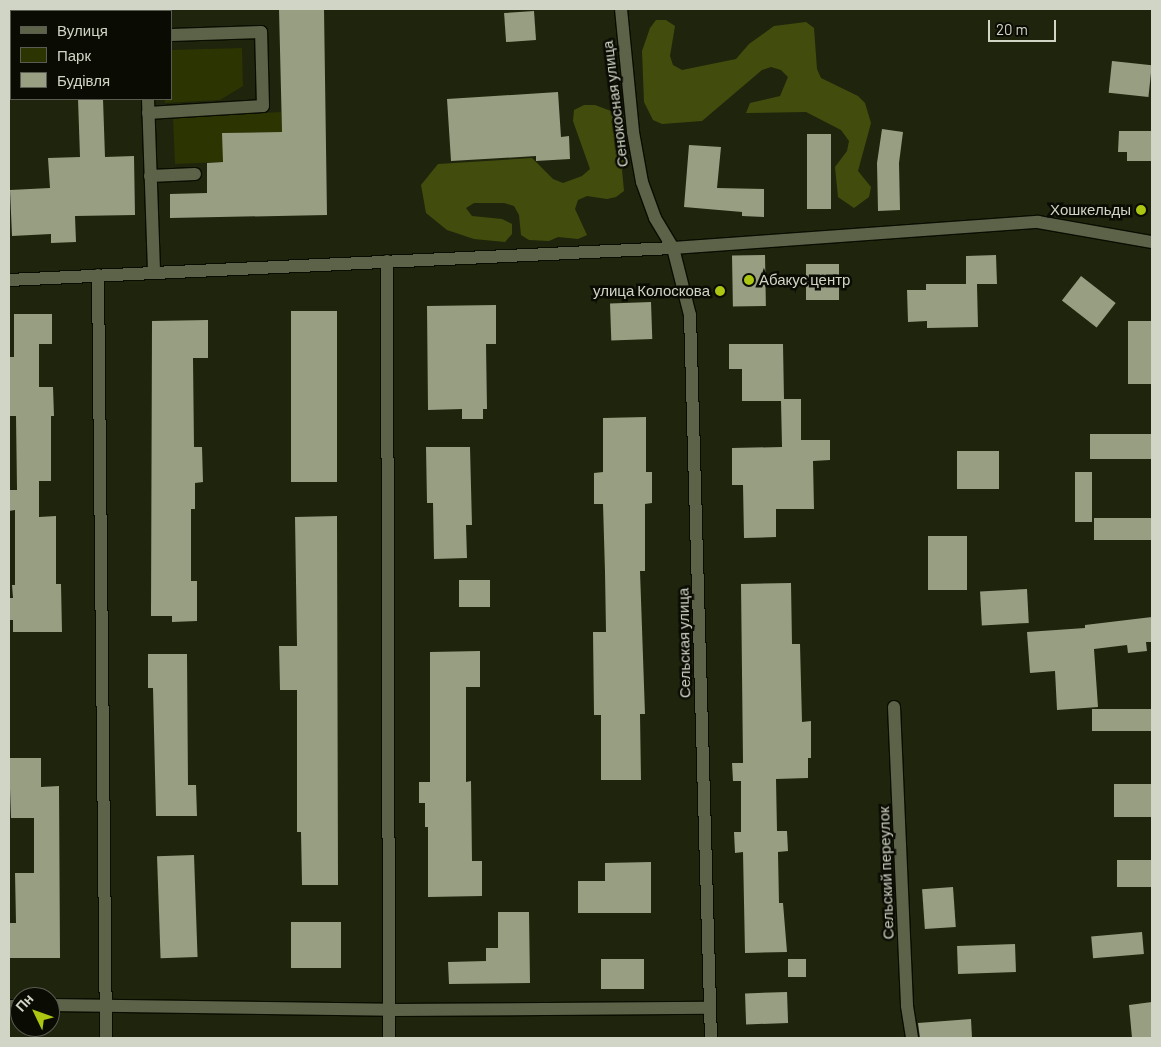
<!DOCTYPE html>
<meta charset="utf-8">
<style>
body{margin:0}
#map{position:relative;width:1161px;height:1047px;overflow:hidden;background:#1f240c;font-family:Barlow,sans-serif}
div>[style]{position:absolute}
.green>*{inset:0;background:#2c3402}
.forest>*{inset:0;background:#424d0d}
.building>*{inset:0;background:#979e82;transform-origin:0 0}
.roads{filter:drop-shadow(1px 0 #090d00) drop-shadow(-1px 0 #090d00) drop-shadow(0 1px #090d00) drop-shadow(0 -1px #090d00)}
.lane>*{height:12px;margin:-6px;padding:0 6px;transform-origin:6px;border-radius:6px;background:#5d6349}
.street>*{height:12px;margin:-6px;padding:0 6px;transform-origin:6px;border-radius:6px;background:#5d6349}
.secondary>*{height:12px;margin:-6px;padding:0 6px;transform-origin:6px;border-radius:6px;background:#5d6349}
.dots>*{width:14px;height:14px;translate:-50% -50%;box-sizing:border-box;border:2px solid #0a0c04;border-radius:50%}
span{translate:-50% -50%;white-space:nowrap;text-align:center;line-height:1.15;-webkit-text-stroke:5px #0a0c04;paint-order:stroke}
.street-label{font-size:15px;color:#d1d5c6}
.poi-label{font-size:15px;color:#d1d5c6}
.right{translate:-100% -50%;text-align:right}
.left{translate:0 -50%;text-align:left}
.frame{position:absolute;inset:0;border:10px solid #d1d5c6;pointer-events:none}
.legend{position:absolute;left:10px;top:10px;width:162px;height:90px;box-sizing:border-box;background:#0a0c04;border:1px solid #5a5c52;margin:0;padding:6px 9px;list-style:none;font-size:15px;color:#d1d5c6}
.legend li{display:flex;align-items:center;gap:10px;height:25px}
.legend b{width:25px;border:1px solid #5a5c52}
.north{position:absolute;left:10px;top:987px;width:50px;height:50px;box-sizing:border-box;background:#0a0c04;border:1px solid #5a5c52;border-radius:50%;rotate:312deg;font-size:14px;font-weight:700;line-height:20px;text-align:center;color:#d1d5c6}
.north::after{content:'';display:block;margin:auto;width:18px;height:22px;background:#acc612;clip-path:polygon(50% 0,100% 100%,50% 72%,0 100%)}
.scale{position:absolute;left:988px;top:20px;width:68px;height:22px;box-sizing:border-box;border:2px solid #d1d5c6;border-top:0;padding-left:6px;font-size:15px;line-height:18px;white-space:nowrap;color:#d1d5c6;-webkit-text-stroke:4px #0a0c04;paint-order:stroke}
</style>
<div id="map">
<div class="green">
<i style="clip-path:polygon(242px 48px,243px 86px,220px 100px,165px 103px,165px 99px,171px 99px,171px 50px)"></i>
<i style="clip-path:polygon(281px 112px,282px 132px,223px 133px,223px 162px,175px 164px,173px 118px)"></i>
</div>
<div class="forest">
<i style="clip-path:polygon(656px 20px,666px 20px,675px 26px,670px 56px,673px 65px,682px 70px,736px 59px,749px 44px,774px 26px,806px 22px,814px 28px,817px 69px,821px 78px,858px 96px,865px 103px,871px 123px,858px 171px,871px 187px,869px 197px,854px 208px,838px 197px,835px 167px,847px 151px,849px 141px,841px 130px,806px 112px,746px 113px,750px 103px,780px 96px,788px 77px,781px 70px,771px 67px,762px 70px,702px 121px,662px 124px,653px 120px,644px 102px,642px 51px,650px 28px)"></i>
<i style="clip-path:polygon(584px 105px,595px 105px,624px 116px,628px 125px,621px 143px,628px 162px,622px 170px,624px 191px,616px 197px,607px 199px,587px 196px,578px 200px,575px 209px,587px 235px,578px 239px,558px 237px,549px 241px,529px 240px,521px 235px,519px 215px,514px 206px,504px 203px,474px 203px,466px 208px,472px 216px,502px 219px,512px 224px,512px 234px,505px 242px,474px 239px,447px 230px,426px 213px,421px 185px,438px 164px,532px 158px,553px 179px,563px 183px,582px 176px,590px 169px,573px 121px,574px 110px)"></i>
</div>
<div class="building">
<i style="clip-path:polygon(279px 9px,324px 9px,327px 215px,170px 218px,170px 194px,207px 193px,207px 163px,223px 162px,222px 133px,282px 132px)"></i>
<i style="left:534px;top:11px;width:29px;height:30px;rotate:86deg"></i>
<i style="left:1112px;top:61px;width:40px;height:32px;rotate:6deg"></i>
<i style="clip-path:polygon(558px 92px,561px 137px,569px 136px,570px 159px,536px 161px,536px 156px,451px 161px,447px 99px)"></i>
<i style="clip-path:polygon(78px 99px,103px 99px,105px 157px,134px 156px,135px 215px,75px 216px,76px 242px,51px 243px,51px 234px,12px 236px,10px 190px,50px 188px,48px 158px,80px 157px)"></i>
<i style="clip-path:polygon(882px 129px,903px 132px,899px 163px,900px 210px,878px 211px,877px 163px)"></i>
<i style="clip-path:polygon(1119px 131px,1152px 131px,1152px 161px,1127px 161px,1127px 152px,1118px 152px)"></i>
<i style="left:831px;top:134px;width:75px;height:24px;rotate:90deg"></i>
<i style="clip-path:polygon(689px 145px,721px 147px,717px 188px,764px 189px,764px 217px,742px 216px,742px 212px,684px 207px)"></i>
<i style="left:765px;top:255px;width:51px;height:33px;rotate:89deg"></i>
<i style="clip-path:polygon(996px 255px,997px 284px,977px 284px,978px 327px,927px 328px,927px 321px,908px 322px,907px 290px,926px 290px,926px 284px,966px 284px,966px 256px)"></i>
<i style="left:806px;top:264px;width:33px;height:36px"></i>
<i style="left:1081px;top:276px;width:44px;height:31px;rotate:38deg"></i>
<i style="left:651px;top:302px;width:37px;height:41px;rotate:88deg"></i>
<i style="clip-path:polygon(496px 305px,496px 344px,486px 344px,487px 409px,483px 409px,483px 419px,462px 419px,462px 409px,428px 410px,427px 306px)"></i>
<i style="left:337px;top:311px;width:171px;height:46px;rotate:90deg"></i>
<i style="clip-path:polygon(14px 314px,52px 314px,52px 344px,39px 344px,39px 387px,53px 387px,54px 416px,51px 416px,51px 481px,39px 481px,39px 517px,56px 516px,56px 584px,61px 584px,62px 632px,13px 632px,13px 620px,9px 620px,9px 598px,13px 598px,12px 585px,15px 585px,15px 510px,9px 511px,9px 490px,17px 490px,16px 416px,9px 416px,9px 357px,14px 357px)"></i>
<i style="clip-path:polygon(208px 320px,208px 358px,193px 358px,194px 447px,202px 447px,203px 482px,195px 483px,195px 509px,191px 509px,191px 581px,197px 581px,197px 621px,172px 622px,172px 616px,151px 616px,152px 321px)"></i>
<i style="left:1152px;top:321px;width:63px;height:24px;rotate:90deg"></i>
<i style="clip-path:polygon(729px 344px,783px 344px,784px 399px,801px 399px,801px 440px,830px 440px,830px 460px,813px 461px,814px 509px,776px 509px,776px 537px,744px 538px,743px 485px,732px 485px,732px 448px,782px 447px,781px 401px,742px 401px,742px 369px,729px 369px)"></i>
<i style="clip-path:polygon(646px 417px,646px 472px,652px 472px,652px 503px,645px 504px,645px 571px,640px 571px,645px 714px,640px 714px,641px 780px,601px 780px,601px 715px,594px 715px,593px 632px,606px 632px,605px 572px,603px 504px,594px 504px,594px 473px,603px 472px,603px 418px)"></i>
<i style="left:1152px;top:434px;width:25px;height:62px;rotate:90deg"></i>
<i style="clip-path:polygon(426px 447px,470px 447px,472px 525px,466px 525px,467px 558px,434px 559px,433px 503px,427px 503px)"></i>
<i style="left:999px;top:451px;width:38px;height:42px;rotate:90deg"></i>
<i style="left:1075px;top:472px;width:17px;height:50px"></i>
<i style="clip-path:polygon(337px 516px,338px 885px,302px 885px,301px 832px,297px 832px,297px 690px,280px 690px,279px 646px,297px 646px,295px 517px)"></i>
<i style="left:1152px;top:518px;width:22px;height:58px;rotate:90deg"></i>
<i style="left:928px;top:536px;width:39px;height:54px"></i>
<i style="left:459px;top:580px;width:31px;height:27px"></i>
<i style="clip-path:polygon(791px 583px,792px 644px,800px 644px,802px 722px,811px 721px,811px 758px,808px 758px,808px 778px,776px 779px,777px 831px,787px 831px,788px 851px,778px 852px,779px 903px,783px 903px,787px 952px,745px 953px,743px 852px,735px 853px,734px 832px,741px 832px,741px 781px,733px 781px,732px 763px,743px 763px,741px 584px)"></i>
<i style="left:1027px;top:589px;width:34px;height:47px;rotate:87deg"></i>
<i style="clip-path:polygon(1152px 617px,1152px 642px,1146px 642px,1147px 651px,1128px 653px,1127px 645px,1094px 649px,1098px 707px,1057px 710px,1055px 671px,1030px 673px,1027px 632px,1085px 628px,1085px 625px)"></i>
<i style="clip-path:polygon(480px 651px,480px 687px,466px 687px,466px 782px,471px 781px,472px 861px,482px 861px,482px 896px,428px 897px,428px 827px,425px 827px,425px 803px,419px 803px,419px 782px,430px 782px,430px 652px)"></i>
<i style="clip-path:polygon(148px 654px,187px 654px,188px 785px,196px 785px,197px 816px,156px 816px,153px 688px,148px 688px)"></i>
<i style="left:1152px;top:709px;width:22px;height:60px;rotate:90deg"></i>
<i style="clip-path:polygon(9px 758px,41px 758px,41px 787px,59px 786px,60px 958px,9px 958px,9px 923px,16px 923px,15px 873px,34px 873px,34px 818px,11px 818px)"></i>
<i style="left:1152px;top:784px;width:33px;height:38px;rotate:90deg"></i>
<i style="left:194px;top:855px;width:102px;height:37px;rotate:88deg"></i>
<i style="left:1152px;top:860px;width:27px;height:35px;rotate:90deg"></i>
<i style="clip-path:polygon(651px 862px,651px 913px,578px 913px,578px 881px,605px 881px,605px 863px)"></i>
<i style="left:953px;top:887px;width:40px;height:31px;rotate:86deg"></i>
<i style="clip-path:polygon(498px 912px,529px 912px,530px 983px,449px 984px,448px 962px,486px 961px,486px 948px,498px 948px)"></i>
<i style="left:291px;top:922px;width:50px;height:46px"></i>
<i style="left:1142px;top:932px;width:22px;height:51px;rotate:85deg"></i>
<i style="left:1015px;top:944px;width:28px;height:58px;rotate:88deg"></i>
<i style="left:601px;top:959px;width:43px;height:30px"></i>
<i style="left:806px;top:959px;width:18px;height:18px;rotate:90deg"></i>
<i style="left:787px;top:992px;width:31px;height:42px;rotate:88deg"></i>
<i style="clip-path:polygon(1152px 1002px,1152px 1038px,1132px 1038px,1129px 1005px)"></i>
<i style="clip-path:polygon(971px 1019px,972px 1038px,920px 1038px,918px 1023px)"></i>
</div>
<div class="roads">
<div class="lane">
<i style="left:148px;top:99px;width:173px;rotate:88deg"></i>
<i style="left:148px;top:113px;width:115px;rotate:-3.5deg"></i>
<i style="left:263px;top:106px;width:74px;rotate:-91.5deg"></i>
<i style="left:261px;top:32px;width:90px;rotate:178.1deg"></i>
<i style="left:150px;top:176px;width:45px;rotate:-2.5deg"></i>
</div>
<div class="street">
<i style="left:673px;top:248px;width:366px;rotate:-4.1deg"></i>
<i style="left:1038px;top:222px;width:116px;rotate:10deg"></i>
<i style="left:387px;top:261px;width:777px;rotate:89.85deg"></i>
<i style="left:98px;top:275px;width:763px;rotate:89.4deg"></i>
<i style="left:894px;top:707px;width:299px;rotate:87.5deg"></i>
<i style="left:907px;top:1006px;width:32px;rotate:81deg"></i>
<i style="left:50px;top:1005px;width:340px;rotate:0.8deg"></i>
<i style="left:390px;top:1010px;width:320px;rotate:-0.4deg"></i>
<i style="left:9px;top:1006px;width:11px"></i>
</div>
<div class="secondary">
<i style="left:621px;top:9px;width:124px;rotate:84.4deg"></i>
<i style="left:633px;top:132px;width:51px;rotate:79.8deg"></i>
<i style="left:642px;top:182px;width:38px;rotate:70deg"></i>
<i style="left:655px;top:218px;width:35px;rotate:59deg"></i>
<i style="left:673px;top:248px;width:69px;rotate:75.8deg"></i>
<i style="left:690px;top:315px;width:723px;rotate:88.34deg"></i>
<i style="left:9px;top:280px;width:665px;rotate:-2.76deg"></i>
</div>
</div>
<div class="dots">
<i style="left:1141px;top:210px;background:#acc612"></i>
<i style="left:749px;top:280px;background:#acc612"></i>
<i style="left:720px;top:291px;background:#acc612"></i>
</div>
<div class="street-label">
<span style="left:615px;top:104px;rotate:-97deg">Сенокосная улица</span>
<span style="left:684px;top:643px;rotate:-91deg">Сельская улица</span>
<span style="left:886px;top:873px;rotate:-92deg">Сельский переулок</span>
</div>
<div class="poi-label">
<span class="right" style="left:1131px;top:210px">Хошкельды</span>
<span class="left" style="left:759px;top:280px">Абакус центр</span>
<span class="right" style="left:710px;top:291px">улица Колоскова</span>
</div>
<div class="frame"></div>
<ul class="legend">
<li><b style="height:6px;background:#5d6349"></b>Вулиця</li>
<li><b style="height:14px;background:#2c3402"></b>Парк</li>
<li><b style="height:14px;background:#979e82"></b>Будівля</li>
</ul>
<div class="north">Пн</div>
<div class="scale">20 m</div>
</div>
